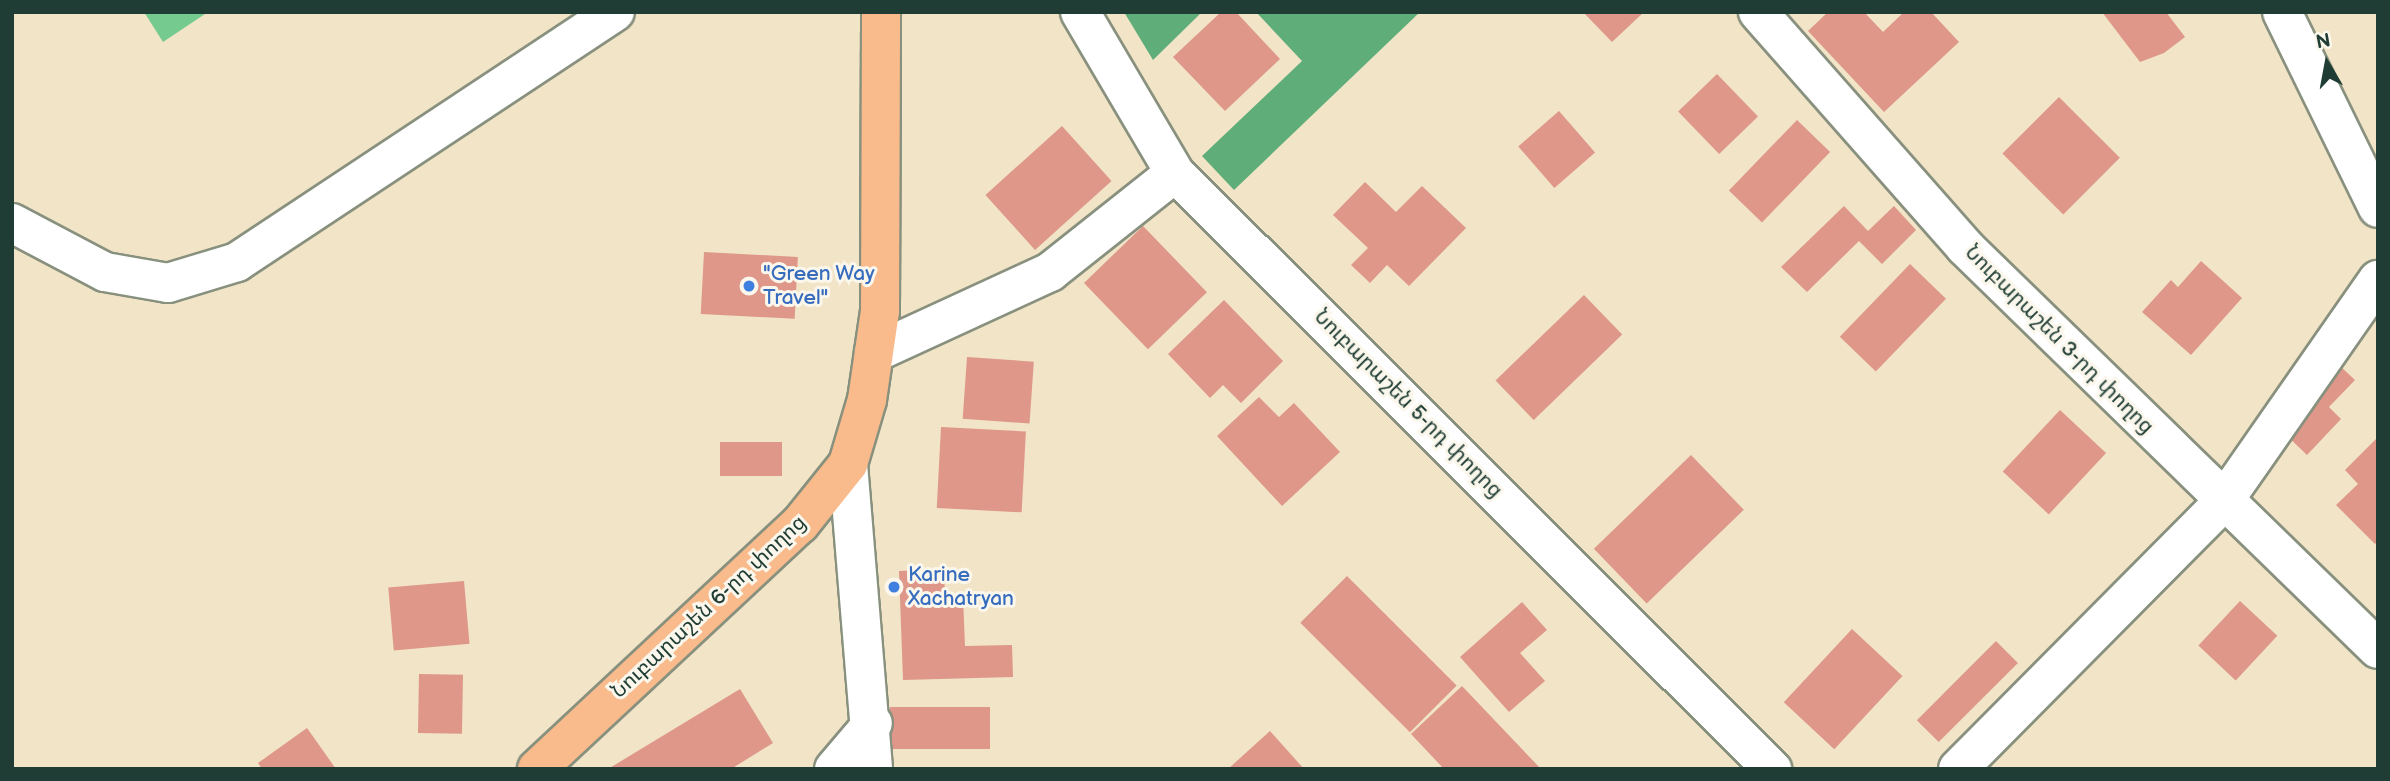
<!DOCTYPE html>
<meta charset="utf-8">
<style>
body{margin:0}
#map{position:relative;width:2390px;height:781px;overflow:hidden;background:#f1e4c7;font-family:"Balsamiq Sans","Noto Sans Armenian",sans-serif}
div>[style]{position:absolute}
.green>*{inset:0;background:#74ca8f}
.forest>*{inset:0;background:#5fae7a}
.building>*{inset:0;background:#de9789;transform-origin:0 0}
.roads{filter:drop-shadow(2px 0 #88907e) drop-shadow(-2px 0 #88907e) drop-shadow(0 2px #88907e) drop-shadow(0 -2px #88907e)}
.minor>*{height:38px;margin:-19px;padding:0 19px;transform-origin:19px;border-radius:19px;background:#fff}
.major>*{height:38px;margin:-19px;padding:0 19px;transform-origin:19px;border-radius:19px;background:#fabb8c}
.dots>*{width:19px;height:19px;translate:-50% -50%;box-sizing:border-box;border:4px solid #fbf7ec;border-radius:50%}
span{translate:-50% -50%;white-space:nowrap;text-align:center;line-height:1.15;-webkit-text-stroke:6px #fbf7ec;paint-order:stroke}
.shop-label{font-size:21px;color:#366cbe}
.left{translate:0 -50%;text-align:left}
.street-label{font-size:21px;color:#1f3d34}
.frame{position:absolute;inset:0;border:14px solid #1f3d34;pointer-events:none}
.north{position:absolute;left:2292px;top:28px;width:70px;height:70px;-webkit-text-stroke:5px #fbf7ec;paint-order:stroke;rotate:350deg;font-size:19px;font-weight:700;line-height:28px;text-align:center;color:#1f3d34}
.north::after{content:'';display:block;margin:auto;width:24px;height:32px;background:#1f3d34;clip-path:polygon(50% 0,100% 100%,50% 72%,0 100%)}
</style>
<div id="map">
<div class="green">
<i style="clip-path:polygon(144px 12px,208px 12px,163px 42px)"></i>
</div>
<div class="forest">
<i style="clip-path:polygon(1124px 12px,1202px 12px,1153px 60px)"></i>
<i style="clip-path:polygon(1256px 12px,1420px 12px,1234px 190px,1202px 156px,1302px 61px)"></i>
</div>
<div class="building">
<i style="clip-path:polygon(1221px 12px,1236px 12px,1280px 59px,1225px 111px,1173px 57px)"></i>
<i style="clip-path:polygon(1583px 12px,1644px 12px,1612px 42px)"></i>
<i style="clip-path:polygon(1828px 12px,1864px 12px,1883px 32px,1904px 12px,1931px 12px,1959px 42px,1884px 112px,1808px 31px)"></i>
<i style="clip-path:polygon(2102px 12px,2166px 12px,2185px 37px,2164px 53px,2140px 62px)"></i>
<i style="left:1717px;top:74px;width:59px;height:54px;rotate:46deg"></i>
<i style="left:2059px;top:97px;width:86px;height:80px;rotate:45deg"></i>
<i style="left:1559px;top:111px;width:55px;height:54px;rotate:49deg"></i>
<i style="left:1797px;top:120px;width:46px;height:98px;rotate:44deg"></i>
<i style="left:1062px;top:126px;width:74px;height:103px;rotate:48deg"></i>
<i style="clip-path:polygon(1365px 182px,1396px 212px,1422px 186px,1466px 228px,1409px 286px,1387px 265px,1370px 283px,1351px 265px,1368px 248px,1333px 215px)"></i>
<i style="clip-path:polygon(1844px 206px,1868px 231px,1894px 206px,1916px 230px,1882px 264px,1859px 241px,1807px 292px,1781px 267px)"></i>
<i style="left:1143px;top:226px;width:92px;height:82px;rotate:46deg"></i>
<i style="left:704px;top:252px;width:94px;height:62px;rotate:3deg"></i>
<i style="clip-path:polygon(2201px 261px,2242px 298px,2191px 355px,2142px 312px,2171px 280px,2178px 287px)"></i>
<i style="left:1910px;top:264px;width:50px;height:101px;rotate:44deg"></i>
<i style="left:1584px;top:295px;width:55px;height:123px;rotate:46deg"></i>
<i style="clip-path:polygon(1224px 300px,1283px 361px,1241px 403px,1223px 385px,1210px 398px,1168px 354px)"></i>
<i style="left:967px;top:357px;width:67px;height:62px;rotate:4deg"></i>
<i style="clip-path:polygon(2339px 365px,2355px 380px,2329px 407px,2341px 419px,2307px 455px,2278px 427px)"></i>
<i style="clip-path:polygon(1259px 397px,1279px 417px,1294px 403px,1340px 452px,1282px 506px,1217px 436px)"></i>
<i style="left:2060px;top:410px;width:63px;height:84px;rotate:43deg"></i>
<i style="left:941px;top:427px;width:85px;height:81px;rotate:3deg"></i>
<i style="clip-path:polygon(2378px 437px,2378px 541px,2375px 544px,2336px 505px,2358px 484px,2345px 470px)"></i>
<i style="left:720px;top:442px;width:62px;height:34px"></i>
<i style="left:1691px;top:455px;width:76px;height:135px;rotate:46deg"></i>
<i style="clip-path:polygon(944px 569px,945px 596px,963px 596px,965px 646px,1012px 645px,1013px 677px,903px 680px,899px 571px)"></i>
<i style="left:1347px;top:576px;width:155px;height:66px;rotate:45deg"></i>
<i style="left:464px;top:581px;width:63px;height:76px;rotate:85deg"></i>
<i style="left:2240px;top:601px;width:51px;height:61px;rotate:43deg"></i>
<i style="clip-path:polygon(1522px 602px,1547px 630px,1520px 653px,1545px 681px,1509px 712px,1460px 657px)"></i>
<i style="left:1852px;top:629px;width:69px;height:100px;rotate:43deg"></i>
<i style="left:1996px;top:641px;width:31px;height:112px;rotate:45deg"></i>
<i style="left:419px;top:674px;width:44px;height:59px;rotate:1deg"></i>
<i style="clip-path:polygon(1462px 686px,1541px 769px,1444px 769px,1411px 734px)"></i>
<i style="clip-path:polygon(740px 689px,773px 743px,731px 769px,608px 769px)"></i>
<i style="left:890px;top:707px;width:100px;height:42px"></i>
<i style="clip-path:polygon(307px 728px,336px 769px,262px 769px,258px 763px)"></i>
<i style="clip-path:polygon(1270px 731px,1304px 769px,1228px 769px)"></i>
</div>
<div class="roads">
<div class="minor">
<i style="left:1080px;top:12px;width:187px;rotate:59.5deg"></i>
<i style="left:1175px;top:173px;width:844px;rotate:44.95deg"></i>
<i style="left:1758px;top:12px;width:313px;rotate:48.6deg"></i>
<i style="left:1965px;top:247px;width:576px;rotate:44.23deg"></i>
<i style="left:2282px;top:12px;width:218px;rotate:63.9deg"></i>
<i style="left:12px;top:223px;width:105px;rotate:27.8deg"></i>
<i style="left:105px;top:272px;width:64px;rotate:9.9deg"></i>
<i style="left:168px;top:283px;width:72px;rotate:-16.9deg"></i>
<i style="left:237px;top:262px;width:453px;rotate:-33.5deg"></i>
<i style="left:874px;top:353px;width:194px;rotate:-24.7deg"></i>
<i style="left:1050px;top:272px;width:159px;rotate:-38.4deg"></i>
<i style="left:848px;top:464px;width:306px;rotate:85.3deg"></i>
<i style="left:834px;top:769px;width:60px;rotate:-49.7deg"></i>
<i style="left:1958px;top:769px;width:376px;rotate:-45.2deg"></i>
<i style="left:2223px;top:502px;width:271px;rotate:-55.1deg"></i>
</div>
<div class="major">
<i style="left:537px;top:769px;width:359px;rotate:-43deg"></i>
<i style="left:800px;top:524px;width:77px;rotate:-51.3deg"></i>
<i style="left:848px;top:464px;width:67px;rotate:-73.5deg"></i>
<i style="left:867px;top:400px;width:90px;rotate:-81.7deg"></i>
<i style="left:880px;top:311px;width:299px;rotate:-89.8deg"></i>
</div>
</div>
<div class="dots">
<i style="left:749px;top:286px;background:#3f7fe0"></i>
<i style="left:894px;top:587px;background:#3f7fe0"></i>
</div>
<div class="shop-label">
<span class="left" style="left:763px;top:286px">"Green Way<br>Travel"</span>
<span class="left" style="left:908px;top:587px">Karine<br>Xachatryan</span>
</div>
<div class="street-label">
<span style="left:2059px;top:340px;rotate:45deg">Նուբարաշեն 3-րդ փողոց</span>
<span style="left:1408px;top:404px;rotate:45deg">Նուբարաշեն 5-րդ փողոց</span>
<span style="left:709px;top:607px;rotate:-43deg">Նուբարաշեն 6-րդ փողոց</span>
</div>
<div class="frame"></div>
<div class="north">N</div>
</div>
